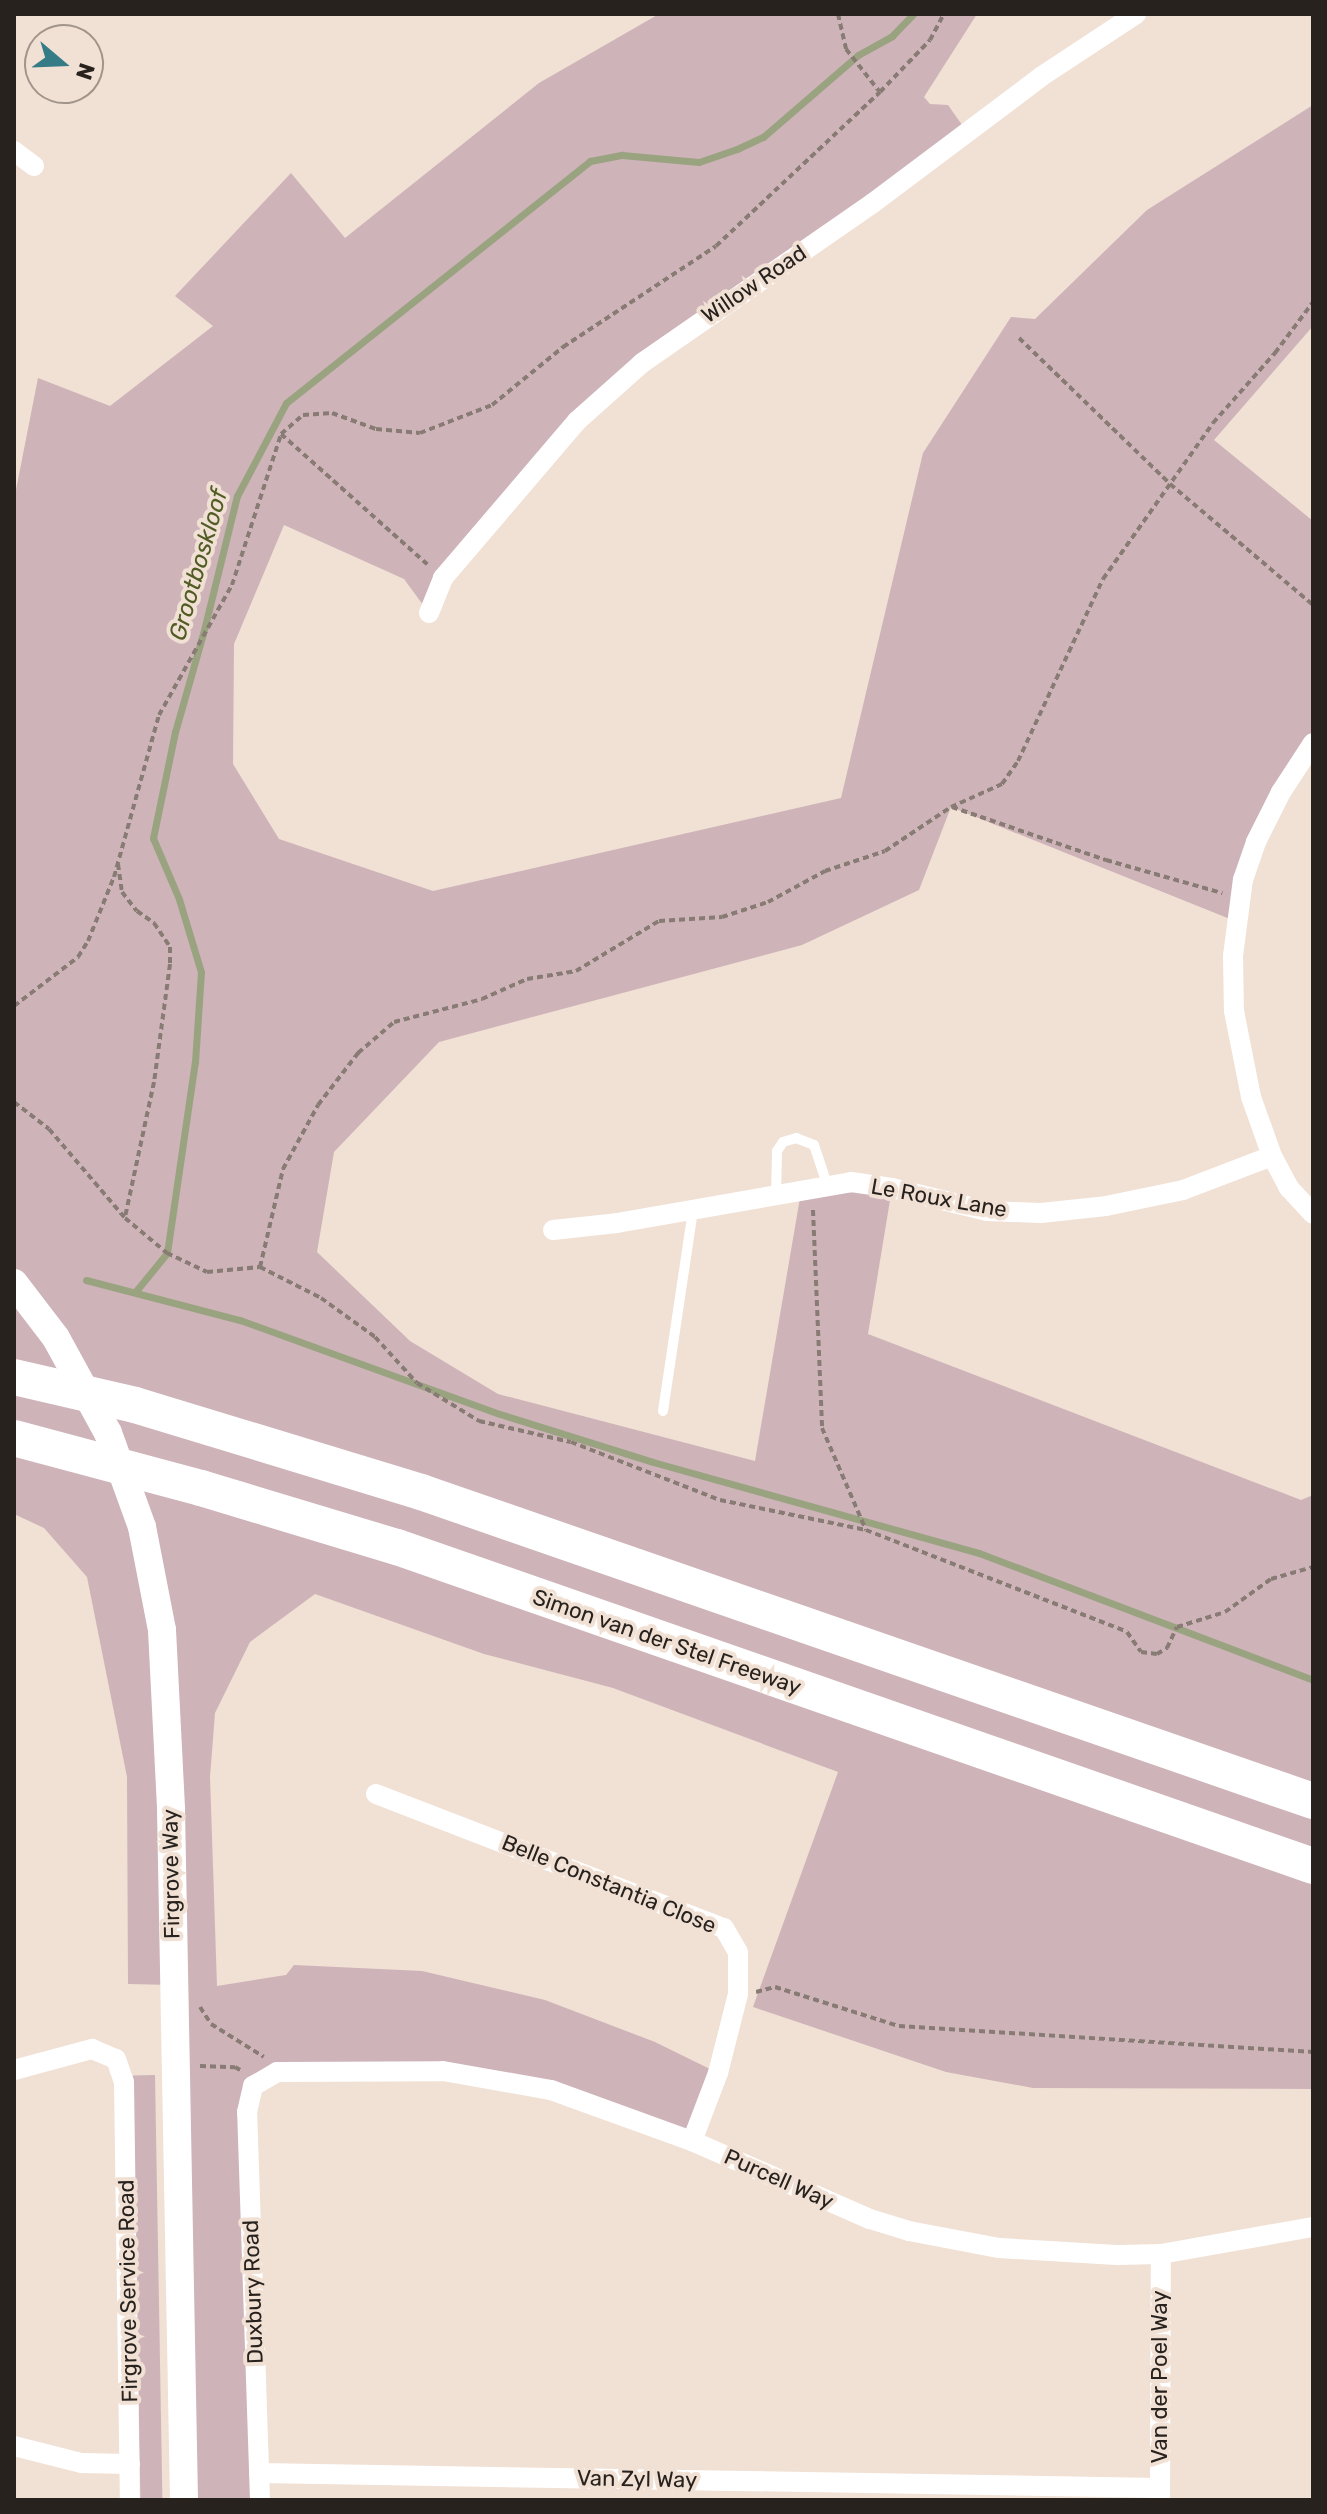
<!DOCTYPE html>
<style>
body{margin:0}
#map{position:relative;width:1327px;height:2514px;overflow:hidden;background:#f1e0d4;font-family:Rubik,sans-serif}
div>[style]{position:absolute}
.green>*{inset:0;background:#ceb3b9;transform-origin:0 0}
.stream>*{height:7px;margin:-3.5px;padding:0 3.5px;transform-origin:3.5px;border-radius:3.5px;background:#9aa380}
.path>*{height:4px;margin-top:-2px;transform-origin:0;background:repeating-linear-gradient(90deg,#877b74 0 6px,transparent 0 10px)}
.lane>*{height:10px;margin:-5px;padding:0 5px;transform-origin:5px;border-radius:5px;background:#fff}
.street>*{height:20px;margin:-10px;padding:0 10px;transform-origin:10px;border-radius:10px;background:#fff}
.secondary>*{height:28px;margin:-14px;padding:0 14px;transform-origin:14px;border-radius:14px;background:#fff}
.highway>*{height:36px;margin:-18px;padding:0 18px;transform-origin:18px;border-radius:18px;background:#fff}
span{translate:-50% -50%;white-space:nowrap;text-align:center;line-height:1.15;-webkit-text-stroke:8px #f1e0d4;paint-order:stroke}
.street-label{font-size:22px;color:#28221e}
.water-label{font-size:24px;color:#505c24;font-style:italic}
.frame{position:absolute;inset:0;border:16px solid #28221e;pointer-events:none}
.north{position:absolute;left:24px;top:24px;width:80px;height:80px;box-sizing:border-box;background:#f1e0d4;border:2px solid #a1948b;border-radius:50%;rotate:109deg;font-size:22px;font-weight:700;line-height:32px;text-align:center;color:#28221e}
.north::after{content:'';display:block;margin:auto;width:28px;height:36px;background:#357c86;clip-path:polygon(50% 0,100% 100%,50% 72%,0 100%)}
</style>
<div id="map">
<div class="green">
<i style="clip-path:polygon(659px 14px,977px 14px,924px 97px,930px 104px,948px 105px,967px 132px,642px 363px,503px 509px,429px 613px,404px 579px,284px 525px,234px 644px,233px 764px,279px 839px,433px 891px,841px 798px,923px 453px,1011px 317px,1035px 319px,1147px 210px,1313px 105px,1313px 326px,1214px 440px,1313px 521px,1313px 743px,1281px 792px,1235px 921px,951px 807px,919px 890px,802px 945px,439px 1042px,334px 1152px,317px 1252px,410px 1341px,498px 1394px,755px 1461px,801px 1192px,892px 1188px,868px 1334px,1301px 1500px,1313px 1495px,1313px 2089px,1033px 2088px,946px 2072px,753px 2007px,838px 1772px,613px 1688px,484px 1654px,315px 1594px,250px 1642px,215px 1713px,210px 1777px,217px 1986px,286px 1975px,294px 1965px,422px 1971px,545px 2000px,655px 2042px,718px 2073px,692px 2141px,551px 2090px,320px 2069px,253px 2086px,260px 2500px,184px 2500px,172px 1985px,128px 1984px,127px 1777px,87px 1577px,44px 1528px,14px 1514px,14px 500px,38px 378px,110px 406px,213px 326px,175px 296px,291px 173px,345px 238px,539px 83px)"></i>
<i style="left:155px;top:2075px;width:425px;height:22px;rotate:89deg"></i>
</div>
<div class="stream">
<i style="left:86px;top:1280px;width:159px;rotate:14.6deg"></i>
<i style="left:240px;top:1320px;width:276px;rotate:19.9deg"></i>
<i style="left:500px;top:1414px;width:160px;rotate:17.4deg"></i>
<i style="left:653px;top:1462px;width:338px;rotate:15.6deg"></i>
<i style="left:979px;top:1553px;width:357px;rotate:20.8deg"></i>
<i style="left:136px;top:1291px;width:49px;rotate:-50.8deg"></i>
<i style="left:167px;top:1253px;width:193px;rotate:-81.7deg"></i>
<i style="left:195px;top:1062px;width:90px;rotate:-86.2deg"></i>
<i style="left:201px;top:972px;width:76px;rotate:-106.8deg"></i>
<i style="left:179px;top:899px;width:66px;rotate:-113.1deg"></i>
<i style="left:153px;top:838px;width:108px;rotate:-78.3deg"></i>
<i style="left:175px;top:732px;width:102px;rotate:-74.1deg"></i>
<i style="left:203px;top:634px;width:142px;rotate:-76.2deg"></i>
<i style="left:237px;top:496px;width:105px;rotate:-62.2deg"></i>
<i style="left:286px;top:403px;width:389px;rotate:-38.5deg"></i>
<i style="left:590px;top:161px;width:33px;rotate:-11deg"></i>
<i style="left:622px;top:155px;width:77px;rotate:5.2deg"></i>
<i style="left:699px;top:162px;width:40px;rotate:-18.9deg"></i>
<i style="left:737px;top:149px;width:29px;rotate:-25deg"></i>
<i style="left:763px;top:137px;width:125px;rotate:-40.8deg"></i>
<i style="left:858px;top:55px;width:39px;rotate:-29deg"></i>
<i style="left:892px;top:36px;width:30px;rotate:-46deg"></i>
</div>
<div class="path">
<i style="left:838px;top:14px;width:36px;rotate:77deg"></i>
<i style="left:846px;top:49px;width:53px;rotate:51.8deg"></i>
<i style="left:1019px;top:338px;width:210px;rotate:44deg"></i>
<i style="left:1170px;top:484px;width:187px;rotate:40.2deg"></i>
<i style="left:281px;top:434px;width:197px;rotate:41.7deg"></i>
<i style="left:952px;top:807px;width:163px;rotate:19deg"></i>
<i style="left:1106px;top:860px;width:121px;rotate:15.9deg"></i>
<i style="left:118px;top:864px;width:28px;rotate:82deg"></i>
<i style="left:122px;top:892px;width:24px;rotate:52deg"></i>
<i style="left:137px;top:911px;width:21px;rotate:35deg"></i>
<i style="left:154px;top:923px;width:29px;rotate:56deg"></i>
<i style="left:170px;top:947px;width:17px;rotate:90deg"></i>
<i style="left:170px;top:964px;width:119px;rotate:97.7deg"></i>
<i style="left:154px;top:1082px;width:138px;rotate:102.1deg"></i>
<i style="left:14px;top:1006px;width:81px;rotate:-37.4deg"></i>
<i style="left:78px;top:957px;width:19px;rotate:-58deg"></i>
<i style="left:88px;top:941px;width:69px;rotate:-67.9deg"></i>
<i style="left:114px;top:877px;width:168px;rotate:-74.5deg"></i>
<i style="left:159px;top:715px;width:149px;rotate:-60.7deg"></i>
<i style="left:232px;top:585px;width:159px;rotate:-72deg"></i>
<i style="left:281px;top:434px;width:29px;rotate:-41deg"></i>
<i style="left:303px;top:415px;width:29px;rotate:-4deg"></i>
<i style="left:332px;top:413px;width:47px;rotate:20deg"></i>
<i style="left:376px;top:429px;width:44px;rotate:5.2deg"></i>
<i style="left:420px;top:433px;width:77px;rotate:-21.3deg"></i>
<i style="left:492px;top:405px;width:92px;rotate:-39.2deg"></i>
<i style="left:563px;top:347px;width:183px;rotate:-33.4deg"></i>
<i style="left:716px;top:246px;width:225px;rotate:-43.2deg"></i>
<i style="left:880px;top:92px;width:72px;rotate:-46.1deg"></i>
<i style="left:930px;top:40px;width:30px;rotate:-62deg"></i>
<i style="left:14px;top:1102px;width:44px;rotate:37.6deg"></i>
<i style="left:49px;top:1129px;width:117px;rotate:49.5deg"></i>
<i style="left:125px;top:1218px;width:55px;rotate:39.8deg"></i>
<i style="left:167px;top:1253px;width:44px;rotate:25.4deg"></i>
<i style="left:207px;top:1272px;width:53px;rotate:-5.4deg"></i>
<i style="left:260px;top:1267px;width:68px;rotate:26.9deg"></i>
<i style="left:321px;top:1298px;width:67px;rotate:35.8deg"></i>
<i style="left:375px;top:1337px;width:62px;rotate:47.6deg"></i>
<i style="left:417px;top:1383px;width:73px;rotate:31.5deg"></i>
<i style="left:479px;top:1421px;width:94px;rotate:12.9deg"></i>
<i style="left:571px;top:1442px;width:160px;rotate:21.3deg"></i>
<i style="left:720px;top:1500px;width:149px;rotate:11.6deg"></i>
<i style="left:866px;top:1530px;width:280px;rotate:21.3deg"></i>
<i style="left:1127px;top:1632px;width:24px;rotate:55deg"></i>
<i style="left:1141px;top:1652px;width:16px;rotate:7deg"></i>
<i style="left:1157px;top:1654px;width:12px;rotate:-31deg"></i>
<i style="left:1167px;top:1648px;width:23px;rotate:-65deg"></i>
<i style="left:1177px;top:1627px;width:50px;rotate:-17.4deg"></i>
<i style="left:1225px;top:1612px;width:57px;rotate:-35.7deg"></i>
<i style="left:1271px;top:1579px;width:44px;rotate:-15.9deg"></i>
<i style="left:813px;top:1210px;width:218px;rotate:87.6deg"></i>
<i style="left:822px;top:1428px;width:111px;rotate:66.7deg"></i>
<i style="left:260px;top:1267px;width:101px;rotate:-76.8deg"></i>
<i style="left:283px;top:1169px;width:73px;rotate:-61.3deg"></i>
<i style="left:318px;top:1105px;width:66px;rotate:-52.4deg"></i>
<i style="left:358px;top:1053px;width:48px;rotate:-40.7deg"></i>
<i style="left:394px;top:1022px;width:91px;rotate:-14.6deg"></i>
<i style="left:482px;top:999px;width:49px;rotate:-24deg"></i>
<i style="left:527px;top:979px;width:50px;rotate:-9.3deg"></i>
<i style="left:576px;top:971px;width:97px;rotate:-31.1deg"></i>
<i style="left:659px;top:921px;width:63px;rotate:-3.6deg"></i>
<i style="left:722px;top:917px;width:48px;rotate:-18.1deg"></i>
<i style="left:768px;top:902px;width:65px;rotate:-28.5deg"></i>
<i style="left:825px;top:871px;width:63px;rotate:-18.4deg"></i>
<i style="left:885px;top:851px;width:79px;rotate:-33.7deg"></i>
<i style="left:951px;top:807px;width:56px;rotate:-24.3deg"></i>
<i style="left:1002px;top:784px;width:28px;rotate:-55deg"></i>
<i style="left:1018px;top:761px;width:201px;rotate:-65deg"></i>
<i style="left:1103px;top:579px;width:191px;rotate:-54.8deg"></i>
<i style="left:1213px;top:423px;width:94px;rotate:-48.5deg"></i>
<i style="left:1275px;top:353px;width:64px;rotate:-53.3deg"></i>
<i style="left:756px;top:1992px;width:20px;rotate:-15deg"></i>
<i style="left:775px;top:1987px;width:130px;rotate:17.5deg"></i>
<i style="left:899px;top:2026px;width:415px;rotate:3.6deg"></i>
<i style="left:200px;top:2007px;width:20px;rotate:57deg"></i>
<i style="left:211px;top:2024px;width:62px;rotate:31.9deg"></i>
<i style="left:200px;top:2066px;width:35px;rotate:2deg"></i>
<i style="left:235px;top:2067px;width:8px;rotate:30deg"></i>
</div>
<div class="lane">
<i style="left:776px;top:1196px;width:45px;rotate:-88.7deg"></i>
<i style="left:777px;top:1151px;width:11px;rotate:-56deg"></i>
<i style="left:783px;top:1142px;width:14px;rotate:-17deg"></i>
<i style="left:796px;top:1138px;width:19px;rotate:21deg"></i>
<i style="left:814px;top:1145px;width:44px;rotate:71.6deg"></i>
<i style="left:663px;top:1411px;width:203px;rotate:-81.5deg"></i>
</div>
<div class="street">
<i style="left:14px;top:151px;width:25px;rotate:37deg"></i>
<i style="left:429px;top:613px;width:38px;rotate:-68deg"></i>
<i style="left:443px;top:578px;width:206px;rotate:-49.5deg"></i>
<i style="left:577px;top:421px;width:87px;rotate:-41.7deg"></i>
<i style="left:642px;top:363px;width:281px;rotate:-34.7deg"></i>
<i style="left:873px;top:203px;width:211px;rotate:-36.9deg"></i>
<i style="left:1042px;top:76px;width:113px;rotate:-33.4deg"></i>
<i style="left:1313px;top:743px;width:59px;rotate:123.1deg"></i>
<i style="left:1281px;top:792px;width:56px;rotate:116.6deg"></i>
<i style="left:1256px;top:842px;width:39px;rotate:109deg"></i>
<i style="left:1243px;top:879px;width:78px;rotate:97.4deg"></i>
<i style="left:1233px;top:956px;width:55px;rotate:89deg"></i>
<i style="left:1234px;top:1011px;width:88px;rotate:78.8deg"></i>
<i style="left:1251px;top:1097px;width:63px;rotate:70.4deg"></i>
<i style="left:1272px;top:1156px;width:36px;rotate:62deg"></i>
<i style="left:1289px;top:1188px;width:35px;rotate:47deg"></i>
<i style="left:553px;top:1230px;width:64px;rotate:-6.2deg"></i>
<i style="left:617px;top:1223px;width:238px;rotate:-9.9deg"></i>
<i style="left:851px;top:1182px;width:41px;rotate:8.3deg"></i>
<i style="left:892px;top:1188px;width:98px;rotate:13.6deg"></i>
<i style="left:987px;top:1211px;width:54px;rotate:2.1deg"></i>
<i style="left:1041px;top:1213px;width:65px;rotate:-6.1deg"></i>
<i style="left:1106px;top:1206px;width:79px;rotate:-11.7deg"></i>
<i style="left:1183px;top:1190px;width:95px;rotate:-20.9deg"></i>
<i style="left:376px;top:1794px;width:373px;rotate:21.1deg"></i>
<i style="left:724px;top:1928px;width:28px;rotate:60deg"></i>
<i style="left:738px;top:1952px;width:42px;rotate:90deg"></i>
<i style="left:738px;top:1994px;width:81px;rotate:104.2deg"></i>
<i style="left:718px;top:2073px;width:73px;rotate:110.9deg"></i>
<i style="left:14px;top:2070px;width:81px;rotate:-15.1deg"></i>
<i style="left:92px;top:2049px;width:26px;rotate:23deg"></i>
<i style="left:116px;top:2059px;width:24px;rotate:71deg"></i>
<i style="left:124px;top:2082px;width:418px;rotate:89.2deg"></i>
<i style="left:14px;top:2446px;width:69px;rotate:14.2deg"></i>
<i style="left:81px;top:2463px;width:49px;rotate:1.2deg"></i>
<i style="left:259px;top:2473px;width:901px;rotate:0.95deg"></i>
<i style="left:1160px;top:2498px;width:244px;rotate:-89.8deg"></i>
<i style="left:260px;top:2500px;width:388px;rotate:-91.9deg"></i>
<i style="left:247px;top:2112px;width:27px;rotate:-77deg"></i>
<i style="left:253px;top:2086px;width:28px;rotate:-30deg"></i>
<i style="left:277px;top:2072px;width:166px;rotate:-0.3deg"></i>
<i style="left:443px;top:2071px;width:110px;rotate:10deg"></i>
<i style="left:551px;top:2090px;width:150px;rotate:19.9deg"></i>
<i style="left:692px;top:2141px;width:194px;rotate:23.7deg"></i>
<i style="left:870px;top:2219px;width:41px;rotate:17.1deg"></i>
<i style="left:909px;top:2231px;width:92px;rotate:10.7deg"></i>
<i style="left:999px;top:2248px;width:118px;rotate:3.4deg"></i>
<i style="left:1117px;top:2255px;width:44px;rotate:-1.3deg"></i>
<i style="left:1161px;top:2254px;width:154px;rotate:-10.1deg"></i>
</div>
<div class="secondary">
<i style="left:14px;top:1283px;width:69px;rotate:52.6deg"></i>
<i style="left:56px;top:1338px;width:108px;rotate:61.3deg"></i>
<i style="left:108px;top:1433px;width:100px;rotate:70.1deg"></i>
<i style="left:142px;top:1527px;width:105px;rotate:79deg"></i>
<i style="left:162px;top:1630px;width:180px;rotate:87.1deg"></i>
<i style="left:171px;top:1810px;width:690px;rotate:88.92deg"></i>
</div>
<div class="highway">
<i style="left:14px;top:1377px;width:124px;rotate:13deg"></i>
<i style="left:135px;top:1405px;width:299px;rotate:16.9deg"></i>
<i style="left:421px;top:1492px;width:944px;rotate:19.11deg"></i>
<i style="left:14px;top:1438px;width:194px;rotate:15deg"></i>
<i style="left:201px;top:1488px;width:205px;rotate:16.8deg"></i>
<i style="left:397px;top:1547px;width:970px;rotate:19.2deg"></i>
</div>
<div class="street-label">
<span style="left:754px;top:284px;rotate:-34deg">Willow Road</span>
<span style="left:939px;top:1198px;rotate:10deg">Le Roux Lane</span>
<span style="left:667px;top:1642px;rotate:19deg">Simon van der Stel Freeway</span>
<span style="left:171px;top:1874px;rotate:-91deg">Firgrove Way</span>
<span style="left:609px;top:1884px;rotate:22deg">Belle Constantia Close</span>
<span style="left:779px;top:2179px;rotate:24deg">Purcell Way</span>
<span style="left:128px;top:2291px;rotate:-91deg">Firgrove Service Road</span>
<span style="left:253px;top:2292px;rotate:-92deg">Duxbury Road</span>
<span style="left:1160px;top:2377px;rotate:-90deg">Van der Poel Way</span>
<span style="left:637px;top:2479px;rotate:1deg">Van Zyl Way</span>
</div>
<div class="water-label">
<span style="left:199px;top:565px;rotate:-74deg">Grootboskloof</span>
</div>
<div class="frame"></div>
<div class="north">N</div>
</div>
